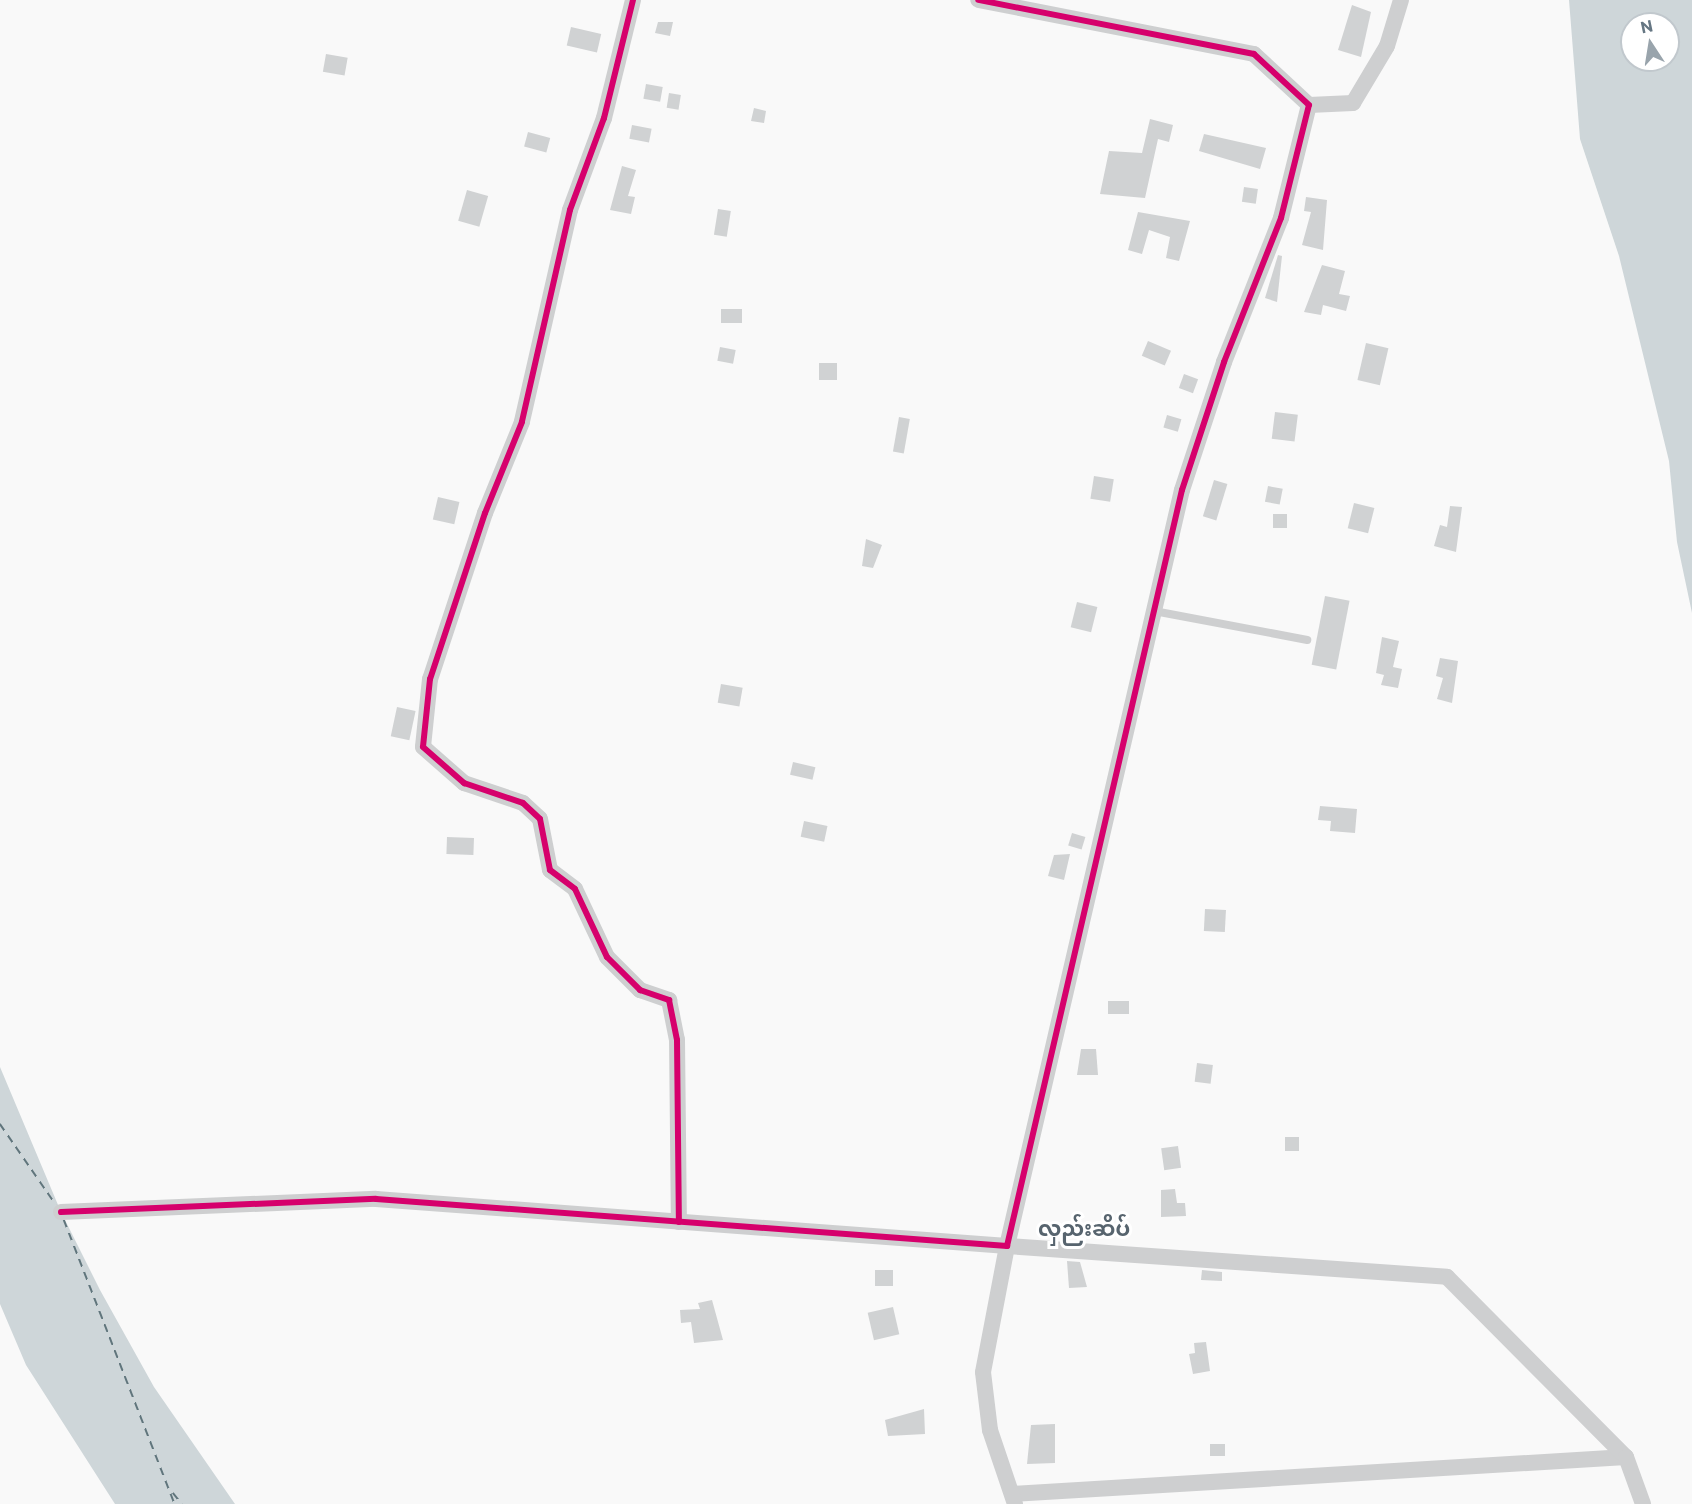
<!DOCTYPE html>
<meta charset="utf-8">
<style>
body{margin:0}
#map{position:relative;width:1692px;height:1504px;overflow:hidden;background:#f9f9f9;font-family:Commissioner,"Noto Sans Myanmar",sans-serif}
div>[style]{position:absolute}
.water>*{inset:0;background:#ced6d9}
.ferry>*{height:1.5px;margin-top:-0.75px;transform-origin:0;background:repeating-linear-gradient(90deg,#60757c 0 8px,transparent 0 14px)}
.building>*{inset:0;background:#d0d2d3;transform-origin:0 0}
.lane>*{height:8px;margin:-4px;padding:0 4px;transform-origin:4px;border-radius:4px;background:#cecfd0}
.street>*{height:16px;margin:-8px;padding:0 8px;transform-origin:8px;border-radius:8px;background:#cecfd0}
.cycleway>*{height:6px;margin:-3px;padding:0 3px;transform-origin:3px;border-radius:3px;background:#d6006c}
span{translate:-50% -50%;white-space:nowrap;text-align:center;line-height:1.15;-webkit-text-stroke:6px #fff;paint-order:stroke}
.quarter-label{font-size:21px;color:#57646e;font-weight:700}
.north{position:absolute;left:1620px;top:12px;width:60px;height:60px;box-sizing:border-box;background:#fff;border:2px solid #c1c8cd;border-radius:50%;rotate:348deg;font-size:16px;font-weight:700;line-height:24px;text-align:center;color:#657683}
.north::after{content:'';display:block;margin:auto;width:21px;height:27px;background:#99a4ac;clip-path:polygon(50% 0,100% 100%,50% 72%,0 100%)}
</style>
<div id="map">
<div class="water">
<i style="clip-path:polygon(evenodd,1569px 0,1692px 0,1692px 613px,1677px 542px,1669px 461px,1619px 256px,1580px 139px,1569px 0,1632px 24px,1668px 24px,1668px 60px,1632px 60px,1632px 24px)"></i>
<i style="clip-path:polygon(0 1067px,61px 1212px,100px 1290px,154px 1387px,235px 1504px,115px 1504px,26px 1365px,0 1304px)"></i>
</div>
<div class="ferry">
<i style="left:0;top:1124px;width:98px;rotate:55.3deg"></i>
<i style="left:64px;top:1220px;width:305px;rotate:68.7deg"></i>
<i style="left:173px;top:1493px;width:14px;rotate:51deg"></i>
</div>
<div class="building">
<i style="clip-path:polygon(1352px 5px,1371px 12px,1361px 57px,1338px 50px)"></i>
<i style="clip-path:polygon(658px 22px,673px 22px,670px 36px,655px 33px)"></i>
<i style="left:571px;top:27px;width:31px;height:19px;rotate:13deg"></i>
<i style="left:326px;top:54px;width:22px;height:18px;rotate:10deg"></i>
<i style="left:646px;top:84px;width:17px;height:15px;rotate:10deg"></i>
<i style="left:669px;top:93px;width:12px;height:15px;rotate:9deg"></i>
<i style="clip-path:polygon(754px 108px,766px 111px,764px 123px,751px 121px)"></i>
<i style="clip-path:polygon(1150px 119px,1173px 125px,1169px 142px,1158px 139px,1145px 198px,1100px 194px,1109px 151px,1142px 153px)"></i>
<i style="left:632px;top:125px;width:20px;height:14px;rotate:11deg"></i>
<i style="left:528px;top:132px;width:23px;height:15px;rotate:15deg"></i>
<i style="clip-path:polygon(1204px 134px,1266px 148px,1260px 169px,1199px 151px)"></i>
<i style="clip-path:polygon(622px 166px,636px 170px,628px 196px,635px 197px,631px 214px,610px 210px)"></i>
<i style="left:1244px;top:187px;width:14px;height:15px;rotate:8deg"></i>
<i style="left:467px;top:190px;width:22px;height:32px;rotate:16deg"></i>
<i style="clip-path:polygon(1306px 197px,1327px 200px,1323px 250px,1302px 245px,1311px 212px,1304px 211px)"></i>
<i style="left:718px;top:209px;width:13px;height:26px;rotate:9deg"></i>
<i style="clip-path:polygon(1138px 212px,1190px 221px,1179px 261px,1166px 258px,1170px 237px,1149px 230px,1142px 254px,1128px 250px)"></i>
<i style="clip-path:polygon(1278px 255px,1282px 256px,1277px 302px,1265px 298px)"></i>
<i style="clip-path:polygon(1322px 265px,1345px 271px,1339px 294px,1350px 296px,1346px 311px,1323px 305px,1321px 315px,1304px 312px)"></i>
<i style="left:721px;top:309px;width:21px;height:14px"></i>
<i style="left:1148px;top:341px;width:25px;height:16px;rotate:23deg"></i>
<i style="left:1366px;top:343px;width:23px;height:38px;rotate:13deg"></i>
<i style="left:720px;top:347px;width:16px;height:14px;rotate:11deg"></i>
<i style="left:819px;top:363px;width:18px;height:17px"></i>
<i style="left:1184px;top:374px;width:15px;height:15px;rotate:20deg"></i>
<i style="left:1275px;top:412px;width:23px;height:27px;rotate:7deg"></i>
<i style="left:1167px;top:415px;width:15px;height:13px;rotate:16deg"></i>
<i style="left:899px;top:417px;width:11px;height:35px;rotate:10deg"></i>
<i style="left:1094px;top:476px;width:20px;height:23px;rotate:9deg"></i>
<i style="left:1214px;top:480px;width:14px;height:38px;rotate:17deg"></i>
<i style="left:1268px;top:486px;width:15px;height:16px;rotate:11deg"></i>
<i style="left:438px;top:497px;width:22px;height:23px;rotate:13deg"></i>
<i style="left:1354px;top:503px;width:21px;height:26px;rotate:14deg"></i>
<i style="clip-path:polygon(1450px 506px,1462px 507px,1456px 552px,1434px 546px,1440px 525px,1447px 527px)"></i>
<i style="left:1273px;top:514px;width:14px;height:14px"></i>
<i style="clip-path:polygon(866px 539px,882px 545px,873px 568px,862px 566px)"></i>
<i style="left:1325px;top:596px;width:25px;height:70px;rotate:11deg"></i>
<i style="left:1077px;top:602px;width:21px;height:26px;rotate:14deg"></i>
<i style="clip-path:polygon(1382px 637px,1399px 641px,1393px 667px,1402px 669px,1398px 688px,1381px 685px,1384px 675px,1376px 673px)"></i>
<i style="clip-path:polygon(1440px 658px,1458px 661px,1452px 703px,1437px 699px,1443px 678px,1436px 676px)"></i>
<i style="left:721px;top:684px;width:22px;height:19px;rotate:10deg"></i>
<i style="left:397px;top:707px;width:19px;height:30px;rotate:12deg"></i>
<i style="left:793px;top:762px;width:23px;height:13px;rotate:13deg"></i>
<i style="clip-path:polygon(1320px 806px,1357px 809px,1355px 833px,1330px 831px,1331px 821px,1318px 820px)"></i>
<i style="left:804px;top:821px;width:24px;height:16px;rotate:12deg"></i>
<i style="left:1072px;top:833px;width:14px;height:13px;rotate:17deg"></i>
<i style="left:447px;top:837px;width:27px;height:17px;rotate:2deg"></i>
<i style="clip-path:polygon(1070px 854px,1064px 880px,1048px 876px,1054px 855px)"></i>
<i style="left:1205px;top:909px;width:21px;height:22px;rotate:3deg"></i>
<i style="left:1108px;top:1001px;width:21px;height:13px"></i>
<i style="clip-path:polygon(1081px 1049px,1096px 1049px,1098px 1075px,1077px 1075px)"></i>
<i style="left:1197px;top:1063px;width:16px;height:19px;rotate:7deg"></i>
<i style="left:1285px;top:1137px;width:14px;height:14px"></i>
<i style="left:1178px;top:1146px;width:22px;height:17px;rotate:82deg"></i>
<i style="clip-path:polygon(1175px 1189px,1177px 1203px,1185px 1203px,1186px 1216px,1161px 1217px,1161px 1190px)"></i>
<i style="clip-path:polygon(1067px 1261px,1080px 1262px,1087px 1287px,1069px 1288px)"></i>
<i style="left:875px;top:1270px;width:18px;height:16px"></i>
<i style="clip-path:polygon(1202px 1270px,1222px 1272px,1222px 1281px,1201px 1280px)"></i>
<i style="clip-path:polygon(712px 1300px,723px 1340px,694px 1343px,691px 1322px,681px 1323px,680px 1310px,700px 1309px,698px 1303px)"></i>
<i style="left:893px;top:1307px;width:28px;height:26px;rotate:77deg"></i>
<i style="clip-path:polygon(1206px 1342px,1210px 1371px,1193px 1374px,1189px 1354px,1195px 1353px,1194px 1343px)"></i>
<i style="clip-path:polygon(924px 1409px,925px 1434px,888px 1436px,885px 1420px)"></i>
<i style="clip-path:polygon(1055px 1424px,1055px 1463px,1027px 1464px,1031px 1425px)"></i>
<i style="left:1225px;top:1444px;width:12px;height:15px;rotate:90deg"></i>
</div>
<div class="lane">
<i style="left:1154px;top:611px;width:156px;rotate:10.7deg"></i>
</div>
<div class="street">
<i style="left:633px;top:0;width:122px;rotate:103.8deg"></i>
<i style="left:604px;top:118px;width:98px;rotate:110.3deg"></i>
<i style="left:570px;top:210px;width:217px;rotate:102.8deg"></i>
<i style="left:522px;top:422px;width:98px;rotate:112.1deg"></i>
<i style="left:485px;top:513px;width:175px;rotate:108.3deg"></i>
<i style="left:430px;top:679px;width:68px;rotate:95.9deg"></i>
<i style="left:423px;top:747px;width:55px;rotate:41.3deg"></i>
<i style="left:464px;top:783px;width:62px;rotate:18.7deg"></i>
<i style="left:523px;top:803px;width:23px;rotate:43deg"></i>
<i style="left:540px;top:819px;width:52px;rotate:78.9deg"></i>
<i style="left:550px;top:870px;width:31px;rotate:37deg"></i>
<i style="left:575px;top:889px;width:75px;rotate:64.8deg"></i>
<i style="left:607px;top:957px;width:47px;rotate:45deg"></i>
<i style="left:640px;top:990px;width:31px;rotate:19deg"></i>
<i style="left:669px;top:1000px;width:41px;rotate:78.7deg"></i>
<i style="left:677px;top:1040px;width:182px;rotate:89.4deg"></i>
<i style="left:1309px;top:105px;width:44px;rotate:-2.6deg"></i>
<i style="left:1353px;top:103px;width:66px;rotate:-59.2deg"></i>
<i style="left:1387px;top:46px;width:48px;rotate:-73.1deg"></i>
<i style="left:61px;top:1212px;width:315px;rotate:-2.4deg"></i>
<i style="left:376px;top:1199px;width:633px;rotate:4.26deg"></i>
<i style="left:1007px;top:1246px;width:776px;rotate:-76.97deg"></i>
<i style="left:1182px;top:490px;width:135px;rotate:-71.8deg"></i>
<i style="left:1224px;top:362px;width:155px;rotate:-68.4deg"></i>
<i style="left:1281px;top:218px;width:116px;rotate:-76.1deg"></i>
<i style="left:1309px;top:105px;width:75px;rotate:-137.2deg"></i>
<i style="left:1254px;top:54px;width:281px;rotate:-168.9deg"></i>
<i style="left:1013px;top:1494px;width:614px;rotate:-3.45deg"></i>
<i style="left:1015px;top:1504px;width:78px;rotate:-108.7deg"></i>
<i style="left:990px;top:1430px;width:58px;rotate:-96.9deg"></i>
<i style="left:983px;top:1372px;width:128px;rotate:-79.2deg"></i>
<i style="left:1007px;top:1246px;width:441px;rotate:4deg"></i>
<i style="left:1447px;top:1277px;width:254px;rotate:45.2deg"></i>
<i style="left:1626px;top:1457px;width:50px;rotate:70.1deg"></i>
</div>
<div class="cycleway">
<i style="left:633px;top:0;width:122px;rotate:103.8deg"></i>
<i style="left:604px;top:118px;width:98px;rotate:110.3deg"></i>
<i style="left:570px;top:210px;width:217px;rotate:102.8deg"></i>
<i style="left:522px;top:422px;width:98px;rotate:112.1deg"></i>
<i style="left:485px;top:513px;width:175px;rotate:108.3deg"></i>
<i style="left:430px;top:679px;width:68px;rotate:95.9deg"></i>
<i style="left:423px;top:747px;width:55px;rotate:41.3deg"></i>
<i style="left:464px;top:783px;width:62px;rotate:18.7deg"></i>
<i style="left:523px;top:803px;width:23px;rotate:43deg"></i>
<i style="left:540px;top:819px;width:52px;rotate:78.9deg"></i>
<i style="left:550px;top:870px;width:31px;rotate:37deg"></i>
<i style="left:575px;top:889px;width:75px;rotate:64.8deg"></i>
<i style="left:607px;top:957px;width:47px;rotate:45deg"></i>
<i style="left:640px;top:990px;width:31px;rotate:19deg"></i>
<i style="left:669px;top:1000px;width:41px;rotate:78.7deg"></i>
<i style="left:677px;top:1040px;width:182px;rotate:89.4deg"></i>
<i style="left:61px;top:1212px;width:315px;rotate:-2.4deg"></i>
<i style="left:376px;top:1199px;width:633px;rotate:4.26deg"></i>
<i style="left:1007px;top:1246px;width:776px;rotate:-76.97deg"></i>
<i style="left:1182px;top:490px;width:135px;rotate:-71.8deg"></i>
<i style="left:1224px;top:362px;width:155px;rotate:-68.4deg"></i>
<i style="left:1281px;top:218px;width:116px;rotate:-76.1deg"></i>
<i style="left:1309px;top:105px;width:75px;rotate:-137.2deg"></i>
<i style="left:1254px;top:54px;width:281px;rotate:-168.9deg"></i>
</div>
<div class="quarter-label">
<span style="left:1084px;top:1228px">လှည်းဆိပ်</span>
</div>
<div class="north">N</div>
</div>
